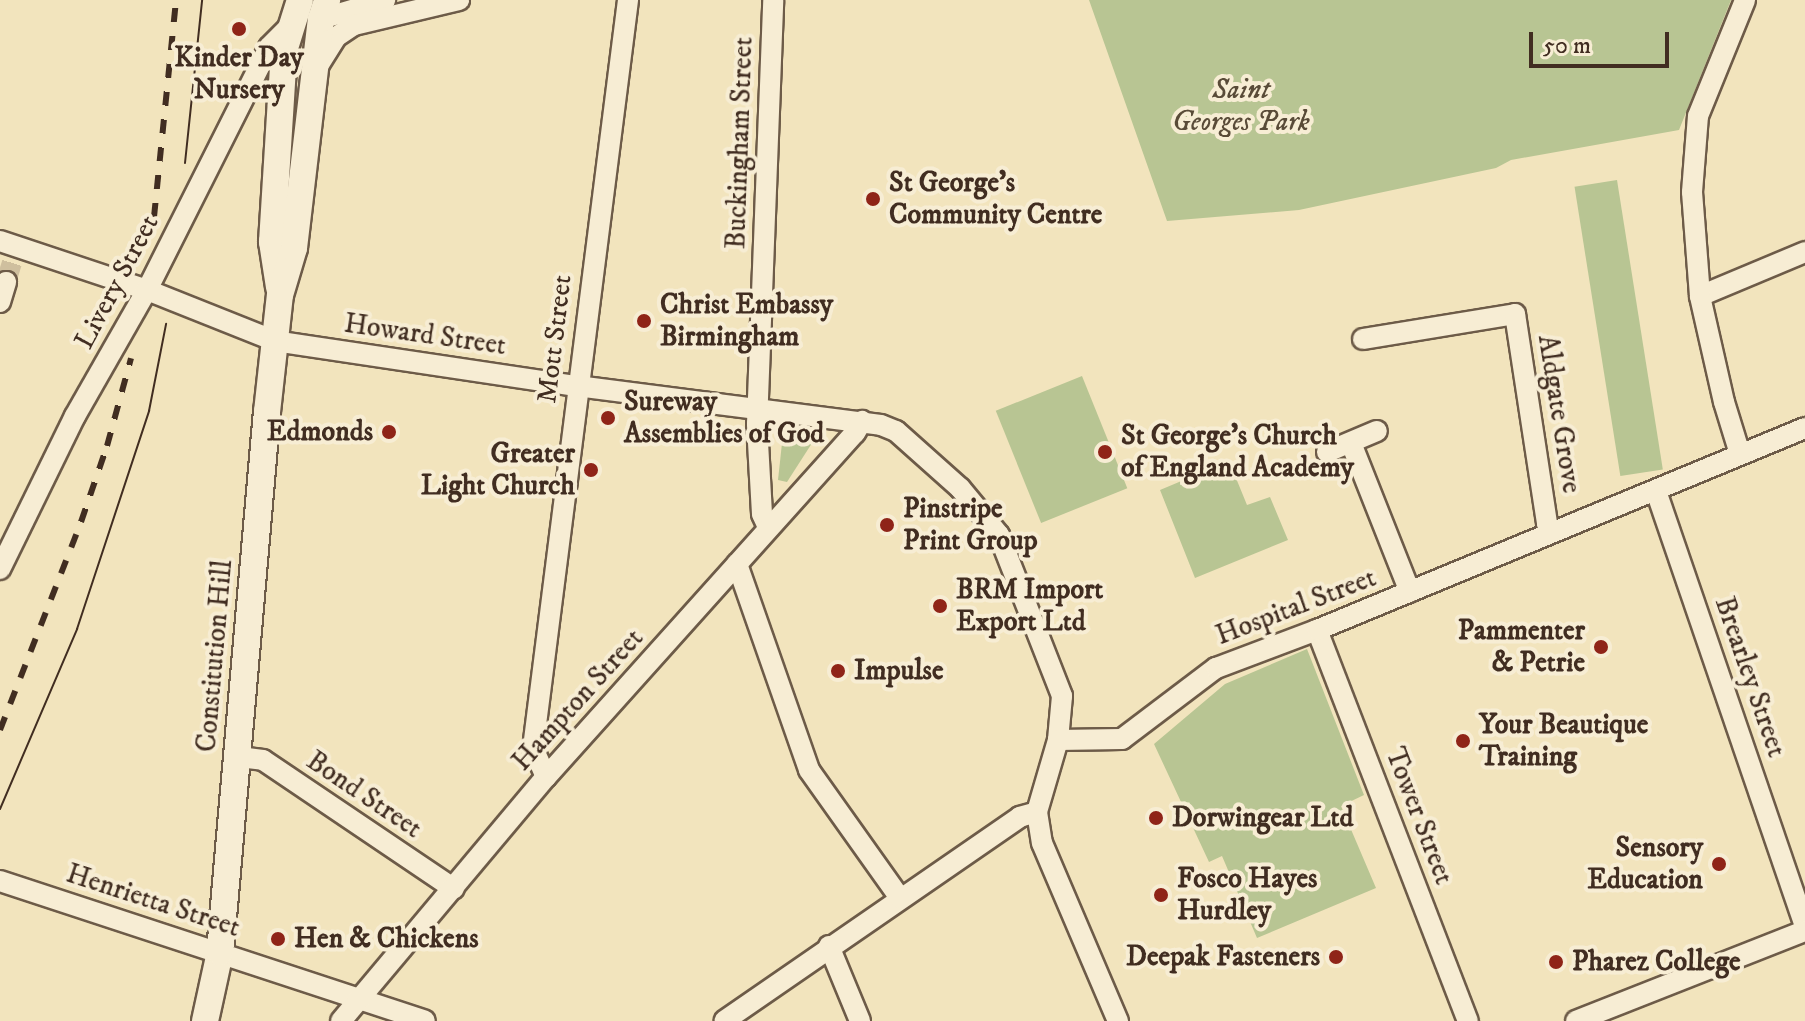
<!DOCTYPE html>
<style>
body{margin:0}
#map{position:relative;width:1805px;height:1021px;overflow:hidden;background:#f2e4bd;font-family:"IM FELL DW Pica",serif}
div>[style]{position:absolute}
.green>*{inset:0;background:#b8c593;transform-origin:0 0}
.minor-tunnel>*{height:20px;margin-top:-10px;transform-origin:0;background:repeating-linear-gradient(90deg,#cfbf9e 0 20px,transparent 0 30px)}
.roads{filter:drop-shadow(2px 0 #6d5b48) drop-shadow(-2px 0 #6d5b48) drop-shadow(0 2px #6d5b48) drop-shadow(0 -2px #6d5b48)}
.minor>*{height:20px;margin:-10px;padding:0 10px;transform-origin:10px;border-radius:10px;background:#f7edd4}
.secondary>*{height:26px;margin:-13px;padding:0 13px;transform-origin:13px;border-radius:13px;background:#f7edd4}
.tram>*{height:2px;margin:-1px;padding:0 1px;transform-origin:1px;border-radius:1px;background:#412d21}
.rail>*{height:6px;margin-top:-3px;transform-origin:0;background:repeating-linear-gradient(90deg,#412d21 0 14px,transparent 0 28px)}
.dots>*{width:22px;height:22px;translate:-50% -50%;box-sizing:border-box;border:4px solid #f7edd4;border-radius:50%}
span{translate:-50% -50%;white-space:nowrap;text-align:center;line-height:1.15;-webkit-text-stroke:8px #f7edd4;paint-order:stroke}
.poi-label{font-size:28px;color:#412d21;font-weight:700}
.left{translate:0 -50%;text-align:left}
.right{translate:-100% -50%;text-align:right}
.park-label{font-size:28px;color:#594b38;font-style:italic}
.street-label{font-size:28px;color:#412d21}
.scale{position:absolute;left:1529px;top:32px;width:140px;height:36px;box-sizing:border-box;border:4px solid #412d21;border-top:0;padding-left:10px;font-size:24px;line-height:28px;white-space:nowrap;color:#412d21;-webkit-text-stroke:6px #f7edd4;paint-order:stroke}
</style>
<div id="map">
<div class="green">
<i style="clip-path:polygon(1089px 0,1731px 0,1679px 130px,1511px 160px,1496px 168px,1299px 210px,1167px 221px)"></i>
<i style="left:1617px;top:180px;width:293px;height:43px;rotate:81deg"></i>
<i style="left:1082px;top:376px;width:121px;height:93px;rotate:68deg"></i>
<i style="clip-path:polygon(783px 434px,814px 440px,787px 482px,778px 480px)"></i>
<i style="clip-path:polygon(1229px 461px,1247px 505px,1270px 497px,1288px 540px,1195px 578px,1160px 490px)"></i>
<i style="clip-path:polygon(1307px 649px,1364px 795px,1341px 806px,1376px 888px,1257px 938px,1222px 856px,1209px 862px,1154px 744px,1225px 684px)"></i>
</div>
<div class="minor-tunnel">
<i style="left:6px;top:282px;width:28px;rotate:-73deg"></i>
</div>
<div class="roads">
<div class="minor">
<i style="left:321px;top:19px;width:67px;rotate:-16.5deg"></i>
<i style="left:318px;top:66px;width:34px;rotate:-58deg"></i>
<i style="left:336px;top:37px;width:22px;rotate:-34deg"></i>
<i style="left:354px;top:25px;width:108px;rotate:-13.4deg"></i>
<i style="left:0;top:241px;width:155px;rotate:18.4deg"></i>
<i style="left:147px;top:290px;width:138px;rotate:21.7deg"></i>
<i style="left:275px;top:341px;width:305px;rotate:8.5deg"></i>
<i style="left:577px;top:386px;width:306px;rotate:7.3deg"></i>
<i style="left:881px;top:425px;width:16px;rotate:22deg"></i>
<i style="left:896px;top:431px;width:86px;rotate:41.7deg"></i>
<i style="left:960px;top:488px;width:61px;rotate:50.3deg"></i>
<i style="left:999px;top:535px;width:173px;rotate:68.6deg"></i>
<i style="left:1062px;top:696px;width:44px;rotate:95.2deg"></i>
<i style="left:1058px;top:740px;width:75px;rotate:106.3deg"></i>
<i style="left:1037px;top:812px;width:18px;rotate:164deg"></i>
<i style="left:1020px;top:817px;width:359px;rotate:145.4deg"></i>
<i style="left:1700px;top:296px;width:114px;rotate:-22.7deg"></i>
<i style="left:0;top:302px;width:21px;rotate:-73deg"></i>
<i style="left:1363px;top:339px;width:154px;rotate:-9.3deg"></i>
<i style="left:1515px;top:314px;width:212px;rotate:81.3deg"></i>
<i style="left:1547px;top:524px;width:9px;rotate:63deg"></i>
<i style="left:1351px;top:443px;width:160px;rotate:68.4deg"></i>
<i style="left:1327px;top:452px;width:54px;rotate:-22.8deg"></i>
<i style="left:1740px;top:454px;width:54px;rotate:-107.1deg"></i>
<i style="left:1724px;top:402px;width:109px;rotate:-102.8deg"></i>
<i style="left:1700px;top:296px;width:104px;rotate:-94.4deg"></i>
<i style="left:1692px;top:192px;width:76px;rotate:-85.5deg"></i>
<i style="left:1698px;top:116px;width:125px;rotate:-67.9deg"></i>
<i style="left:1656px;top:491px;width:461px;rotate:71.1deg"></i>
<i style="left:768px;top:527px;width:14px;rotate:-115deg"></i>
<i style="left:762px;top:514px;width:90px;rotate:-93.2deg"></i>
<i style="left:757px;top:424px;width:424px;rotate:-87.8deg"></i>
<i style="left:737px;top:564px;width:218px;rotate:70.7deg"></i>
<i style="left:809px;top:770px;width:157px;rotate:54.6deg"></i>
<i style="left:0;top:569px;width:170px;rotate:-63.9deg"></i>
<i style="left:75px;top:416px;width:145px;rotate:-60.3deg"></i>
<i style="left:147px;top:290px;width:272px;rotate:-63.3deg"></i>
<i style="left:269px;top:47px;width:30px;rotate:-45deg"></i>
<i style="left:1317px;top:630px;width:419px;rotate:68.9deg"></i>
<i style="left:1058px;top:740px;width:64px;rotate:-0.9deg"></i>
<i style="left:1122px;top:739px;width:118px;rotate:-37.1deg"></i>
<i style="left:1216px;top:668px;width:108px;rotate:-20.6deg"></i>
<i style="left:1317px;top:630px;width:528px;rotate:-22.49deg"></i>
<i style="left:239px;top:757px;width:24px;rotate:7deg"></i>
<i style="left:263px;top:760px;width:230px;rotate:34deg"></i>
<i style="left:546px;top:777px;width:32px;rotate:-114deg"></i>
<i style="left:533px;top:748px;width:754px;rotate:-82.76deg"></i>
<i style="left:1037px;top:812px;width:31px;rotate:81deg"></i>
<i style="left:1042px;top:843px;width:194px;rotate:66.9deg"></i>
<i style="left:0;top:881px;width:447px;rotate:18.2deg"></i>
<i style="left:829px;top:946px;width:81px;rotate:67.5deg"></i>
<i style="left:341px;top:1021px;width:319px;rotate:-50deg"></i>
<i style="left:546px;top:777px;width:462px;rotate:-48.1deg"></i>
<i style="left:855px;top:433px;width:14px;rotate:-60deg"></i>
<i style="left:1576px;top:1021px;width:246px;rotate:-21.5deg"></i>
</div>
<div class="secondary">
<i style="left:279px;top:287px;width:46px;rotate:-98.8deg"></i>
<i style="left:272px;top:242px;width:191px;rotate:-86.4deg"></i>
<i style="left:284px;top:51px;width:53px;rotate:-72.6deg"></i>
<i style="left:205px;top:1021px;width:71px;rotate:-77.7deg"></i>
<i style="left:220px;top:952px;width:542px;rotate:-85.03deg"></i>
<i style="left:267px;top:412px;width:118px;rotate:-83.7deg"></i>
<i style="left:280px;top:295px;width:49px;rotate:-73.4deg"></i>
<i style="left:294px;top:248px;width:231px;rotate:-83.3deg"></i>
<i style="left:321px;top:19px;width:20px;rotate:-72deg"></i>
</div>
</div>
<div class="tram">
<i style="left:185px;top:163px;width:164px;rotate:-84deg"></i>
<i style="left:0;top:809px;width:196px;rotate:-66.8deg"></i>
<i style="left:77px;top:629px;width:230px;rotate:-71.7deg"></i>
<i style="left:149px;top:411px;width:89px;rotate:-78.9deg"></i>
</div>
<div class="rail">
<i style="left:154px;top:217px;width:218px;rotate:-84.2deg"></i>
<i style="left:0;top:730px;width:223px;rotate:-68.7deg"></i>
<i style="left:81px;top:522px;width:80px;rotate:-71.1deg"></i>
<i style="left:107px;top:446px;width:91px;rotate:-74.7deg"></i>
</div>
<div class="dots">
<i style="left:239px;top:29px;background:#8f2418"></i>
<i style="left:873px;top:199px;background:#8f2418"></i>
<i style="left:644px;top:321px;background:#8f2418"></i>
<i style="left:608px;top:418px;background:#8f2418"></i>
<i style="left:389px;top:432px;background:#8f2418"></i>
<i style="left:1105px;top:452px;background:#8f2418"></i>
<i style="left:591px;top:470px;background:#8f2418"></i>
<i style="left:887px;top:525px;background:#8f2418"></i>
<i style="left:940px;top:606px;background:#8f2418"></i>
<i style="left:1601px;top:647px;background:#8f2418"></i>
<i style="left:838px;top:671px;background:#8f2418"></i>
<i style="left:1463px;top:741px;background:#8f2418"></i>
<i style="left:1156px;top:818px;background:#8f2418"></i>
<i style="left:1719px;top:864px;background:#8f2418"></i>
<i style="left:1161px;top:895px;background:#8f2418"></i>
<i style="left:278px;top:939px;background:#8f2418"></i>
<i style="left:1336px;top:957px;background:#8f2418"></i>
<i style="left:1556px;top:962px;background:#8f2418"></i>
</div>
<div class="poi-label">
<span style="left:239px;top:74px">Kinder Day<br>Nursery</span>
<span class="left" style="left:889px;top:199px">St George's<br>Community Centre</span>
<span class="left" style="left:660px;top:321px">Christ Embassy<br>Birmingham</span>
<span class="left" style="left:624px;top:418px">Sureway<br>Assemblies of God</span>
<span class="right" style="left:373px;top:432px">Edmonds</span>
<span class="left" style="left:1121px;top:452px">St George's Church<br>of England Academy</span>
<span class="right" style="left:575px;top:470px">Greater<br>Light Church</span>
<span class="left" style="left:903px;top:525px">Pinstripe<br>Print Group</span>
<span class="left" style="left:956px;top:606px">BRM Import<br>Export Ltd</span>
<span class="right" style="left:1585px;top:647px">Pammenter<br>&amp; Petrie</span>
<span class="left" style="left:854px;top:671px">Impulse</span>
<span class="left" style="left:1479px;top:741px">Your Beautique<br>Training</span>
<span class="left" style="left:1172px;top:818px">Dorwingear Ltd</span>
<span class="right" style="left:1703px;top:864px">Sensory<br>Education</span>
<span class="left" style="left:1177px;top:895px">Fosco Hayes<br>Hurdley</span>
<span class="left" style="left:294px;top:939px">Hen &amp; Chickens</span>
<span class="right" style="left:1320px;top:957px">Deepak Fasteners</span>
<span class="left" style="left:1572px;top:962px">Pharez College</span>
</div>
<div class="park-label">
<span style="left:1241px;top:106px">Saint<br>Georges Park</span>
</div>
<div class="street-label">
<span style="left:740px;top:143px;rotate:-88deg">Buckingham Street</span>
<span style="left:117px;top:282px;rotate:-62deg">Livery Street</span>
<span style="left:425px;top:335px;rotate:8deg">Howard Street</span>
<span style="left:555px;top:339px;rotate:-83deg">Mott Street</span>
<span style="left:1559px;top:414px;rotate:81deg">Aldgate Grove</span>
<span style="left:1296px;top:607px;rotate:-21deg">Hospital Street</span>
<span style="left:215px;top:656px;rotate:-85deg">Constitution Hill</span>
<span style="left:1750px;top:677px;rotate:71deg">Brearley Street</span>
<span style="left:578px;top:700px;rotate:-48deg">Hampton Street</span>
<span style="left:364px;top:795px;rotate:34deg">Bond Street</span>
<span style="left:1419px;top:816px;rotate:69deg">Tower Street</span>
<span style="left:153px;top:901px;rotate:18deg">Henrietta Street</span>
</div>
<div class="scale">50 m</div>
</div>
